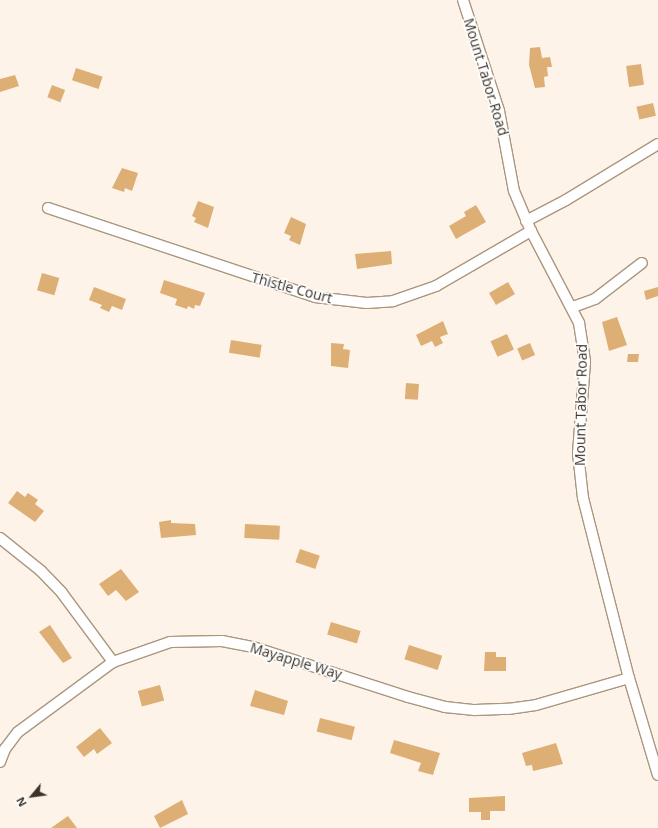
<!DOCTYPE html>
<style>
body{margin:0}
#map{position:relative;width:658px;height:828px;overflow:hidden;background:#fdf3e9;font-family:"Open Sans",sans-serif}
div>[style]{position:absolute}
.building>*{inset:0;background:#deaf75;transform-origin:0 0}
.roads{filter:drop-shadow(1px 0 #ab967d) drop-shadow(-1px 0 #ab967d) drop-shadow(0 1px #ab967d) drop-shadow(0 -1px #ab967d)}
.minor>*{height:10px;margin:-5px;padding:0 5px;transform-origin:5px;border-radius:5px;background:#fff}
span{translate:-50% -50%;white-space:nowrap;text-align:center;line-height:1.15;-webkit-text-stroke:3.5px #fff;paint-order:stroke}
.street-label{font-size:14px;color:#3c3328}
.north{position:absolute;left:12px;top:776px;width:40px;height:40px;-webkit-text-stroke:3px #fff;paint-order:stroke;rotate:241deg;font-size:11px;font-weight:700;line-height:16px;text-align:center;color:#3c3328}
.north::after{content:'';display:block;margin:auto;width:14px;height:18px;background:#3c3328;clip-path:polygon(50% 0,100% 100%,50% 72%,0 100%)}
</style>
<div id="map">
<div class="building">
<i style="clip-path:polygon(540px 47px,542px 58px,550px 57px,552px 67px,547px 67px,548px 76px,544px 77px,545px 87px,535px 88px,529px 65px,530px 48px)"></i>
<i style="left:641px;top:64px;width:21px;height:15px;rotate:82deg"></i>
<i style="left:76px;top:68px;width:28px;height:13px;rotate:18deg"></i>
<i style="clip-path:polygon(15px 75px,19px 86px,0 92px,0 79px)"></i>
<i style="left:52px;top:85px;width:14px;height:13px;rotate:21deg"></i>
<i style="left:653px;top:103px;width:13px;height:17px;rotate:77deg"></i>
<i style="clip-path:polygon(122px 168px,138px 173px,132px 191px,125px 188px,124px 192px,112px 188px)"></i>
<i style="clip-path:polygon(198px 201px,214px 207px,208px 228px,194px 222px,196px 218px,192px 216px)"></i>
<i style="clip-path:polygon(476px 205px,486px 222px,456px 239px,449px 226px,466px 216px,464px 212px)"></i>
<i style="clip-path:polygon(291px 217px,306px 224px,300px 245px,289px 240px,291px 236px,284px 233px)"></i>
<i style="clip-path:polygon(391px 251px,392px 264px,357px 269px,355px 254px)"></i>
<i style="left:42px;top:273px;width:18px;height:18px;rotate:16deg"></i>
<i style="clip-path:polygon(164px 280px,205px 293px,200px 306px,195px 305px,194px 309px,188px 306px,187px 309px,175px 305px,177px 299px,160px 293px)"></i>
<i style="left:508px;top:282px;width:14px;height:22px;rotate:60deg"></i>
<i style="clip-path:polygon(94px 287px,126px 299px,122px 310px,112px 306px,109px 312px,100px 308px,102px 305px,89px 300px)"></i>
<i style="clip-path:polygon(658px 287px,658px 296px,646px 300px,644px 291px)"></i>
<i style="clip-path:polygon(617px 317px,627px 345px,609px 351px,602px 322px)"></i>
<i style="clip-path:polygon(443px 321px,448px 334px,440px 337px,443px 343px,435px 347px,432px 341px,421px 346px,416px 335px)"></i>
<i style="left:507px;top:334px;width:17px;height:18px;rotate:66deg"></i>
<i style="left:231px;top:340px;width:31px;height:13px;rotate:9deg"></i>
<i style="clip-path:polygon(331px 343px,344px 344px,343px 349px,350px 350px,348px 368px,331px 366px)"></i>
<i style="left:530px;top:343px;width:13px;height:14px;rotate:67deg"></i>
<i style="clip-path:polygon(628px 354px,639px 354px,638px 362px,627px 362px)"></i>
<i style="left:406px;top:383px;width:13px;height:16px;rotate:4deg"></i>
<i style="clip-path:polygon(17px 491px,25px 497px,28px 493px,38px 500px,35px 504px,44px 511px,35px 522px,8px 503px)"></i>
<i style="clip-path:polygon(171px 520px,171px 523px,195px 524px,196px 535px,161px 538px,159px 522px)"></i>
<i style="left:245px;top:524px;width:35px;height:14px;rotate:3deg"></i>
<i style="left:300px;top:549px;width:21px;height:14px;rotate:19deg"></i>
<i style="clip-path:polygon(121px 569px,139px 592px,126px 601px,116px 590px,108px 596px,99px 584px)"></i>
<i style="left:331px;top:622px;width:31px;height:13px;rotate:17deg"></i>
<i style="clip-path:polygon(50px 625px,72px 658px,63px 663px,39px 632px)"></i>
<i style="left:409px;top:645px;width:35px;height:15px;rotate:18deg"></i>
<i style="clip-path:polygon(485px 652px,496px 652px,496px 657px,506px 657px,506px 671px,484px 671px)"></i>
<i style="left:160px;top:685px;width:16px;height:23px;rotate:75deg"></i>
<i style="clip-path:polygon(255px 690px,288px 701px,284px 715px,250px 706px)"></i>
<i style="left:320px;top:718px;width:36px;height:14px;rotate:14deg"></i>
<i style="clip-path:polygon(100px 728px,112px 743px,97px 754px,94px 749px,84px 757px,76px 747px)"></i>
<i style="clip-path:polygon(394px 740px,440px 753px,433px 775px,418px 771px,421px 763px,390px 753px)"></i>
<i style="clip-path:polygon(556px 743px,563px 764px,533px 771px,532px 765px,526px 766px,522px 753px)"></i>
<i style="clip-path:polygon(505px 796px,505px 811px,490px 811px,490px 820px,481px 820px,481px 812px,469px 812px,469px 798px)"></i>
<i style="clip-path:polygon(182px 800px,188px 814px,160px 828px,154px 816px)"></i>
<i style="clip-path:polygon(68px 816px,77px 828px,51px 828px)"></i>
</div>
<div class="roads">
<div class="minor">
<i style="left:463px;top:0;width:117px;rotate:72deg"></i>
<i style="left:499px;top:111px;width:81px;rotate:79.4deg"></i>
<i style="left:514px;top:191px;width:43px;rotate:67deg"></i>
<i style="left:531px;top:231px;width:104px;rotate:62.4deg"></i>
<i style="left:579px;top:323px;width:39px;rotate:81deg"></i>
<i style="left:585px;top:362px;width:91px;rotate:94.4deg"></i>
<i style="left:578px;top:453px;width:45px;rotate:83.7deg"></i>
<i style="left:583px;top:498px;width:186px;rotate:75.7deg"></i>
<i style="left:629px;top:678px;width:101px;rotate:73.4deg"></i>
<i style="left:48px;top:208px;width:281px;rotate:18.4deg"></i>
<i style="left:315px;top:297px;width:52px;rotate:6.6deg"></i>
<i style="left:367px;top:303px;width:26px;rotate:-4deg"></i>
<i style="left:393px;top:301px;width:46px;rotate:-19.2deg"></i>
<i style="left:436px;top:286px;width:110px;rotate:-30.1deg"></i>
<i style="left:526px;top:221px;width:45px;rotate:-27.7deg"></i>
<i style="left:566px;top:200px;width:108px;rotate:-31.3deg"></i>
<i style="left:573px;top:307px;width:23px;rotate:-20deg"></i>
<i style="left:595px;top:299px;width:59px;rotate:-37.5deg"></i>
<i style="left:0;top:538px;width:53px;rotate:38.8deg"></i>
<i style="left:41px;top:571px;width:30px;rotate:46deg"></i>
<i style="left:62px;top:593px;width:86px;rotate:53.5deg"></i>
<i style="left:0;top:762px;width:14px;rotate:-69deg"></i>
<i style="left:5px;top:749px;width:21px;rotate:-53deg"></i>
<i style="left:18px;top:732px;width:118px;rotate:-36.4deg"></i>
<i style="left:113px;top:662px;width:60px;rotate:-19.3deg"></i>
<i style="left:170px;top:642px;width:52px;rotate:-1.1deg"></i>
<i style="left:222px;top:641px;width:32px;rotate:11deg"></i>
<i style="left:253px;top:647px;width:163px;rotate:17.9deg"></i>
<i style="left:408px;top:697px;width:38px;rotate:15deg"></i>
<i style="left:445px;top:707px;width:30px;rotate:6deg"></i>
<i style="left:475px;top:710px;width:33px;rotate:-2deg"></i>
<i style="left:508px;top:709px;width:28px;rotate:-8deg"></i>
<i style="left:536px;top:705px;width:97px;rotate:-16.2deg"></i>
</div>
</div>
<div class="street-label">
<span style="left:486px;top:77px;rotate:73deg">Mount Tabor Road</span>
<span style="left:292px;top:288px;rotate:15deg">Thistle Court</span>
<span style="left:581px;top:405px;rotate:-89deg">Mount Tabor Road</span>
<span style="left:296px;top:661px;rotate:17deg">Mayapple Way</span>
</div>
<div class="north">N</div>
</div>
